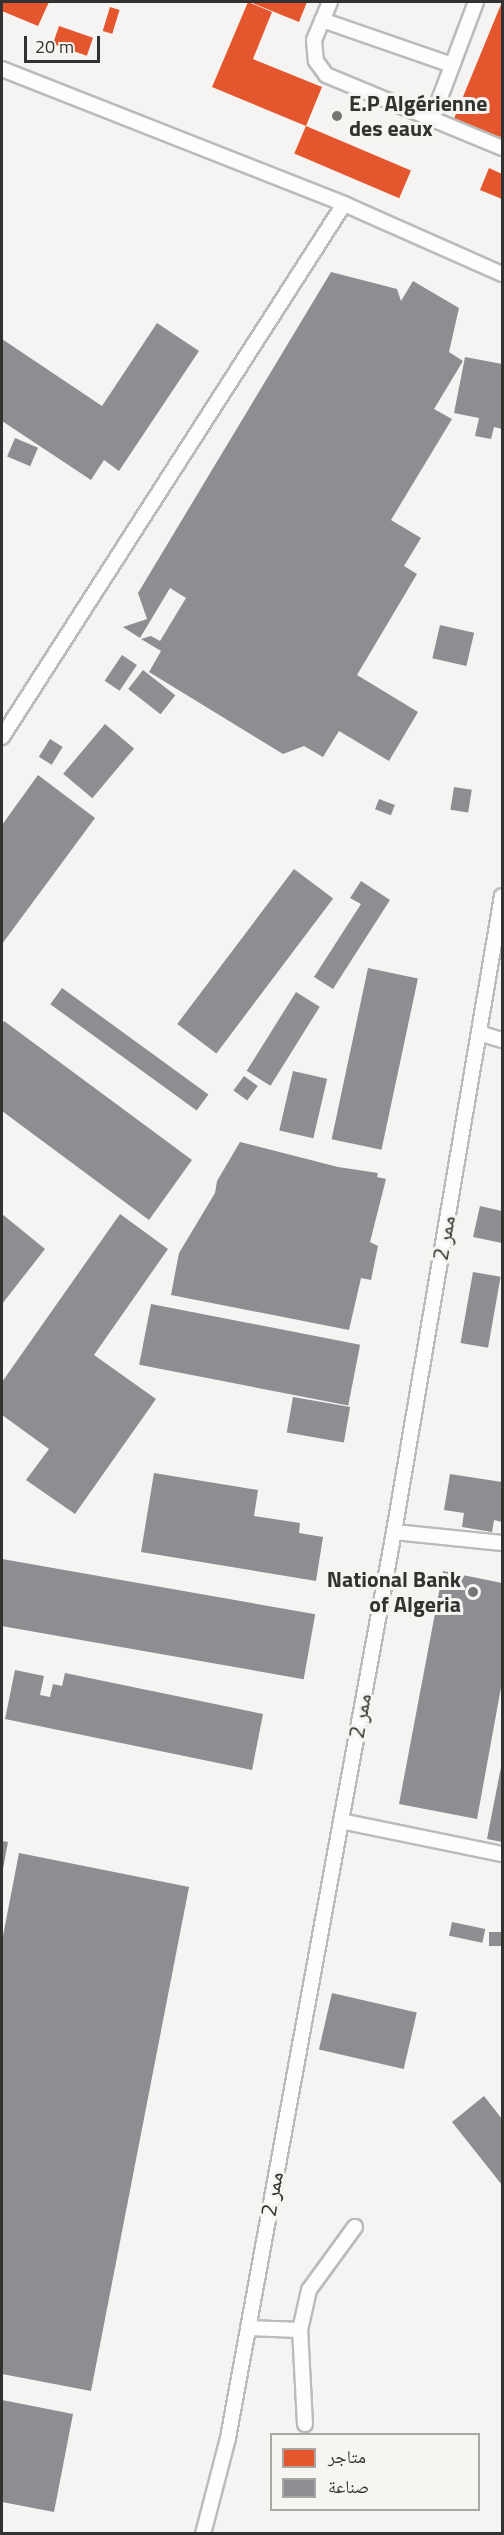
<!DOCTYPE html>
<meta charset="utf-8">
<style>
body{margin:0}
#map{position:relative;width:504px;height:2535px;overflow:hidden;background:#f5f4f2;font-family:"Titillium Web","Noto Naskh Arabic",sans-serif}
div>[style]{position:absolute}
.shops>*{inset:0;background:#e4572e;transform-origin:0 0}
.industry>*{inset:0;background:#8d8d92;transform-origin:0 0}
.roads{filter:drop-shadow(2px 0 #bbbbb9) drop-shadow(-2px 0 #bbbbb9) drop-shadow(0 2px #bbbbb9) drop-shadow(0 -2px #bbbbb9)}
.service>*{height:14px;margin:-7px;padding:0 7px;transform-origin:7px;border-radius:7px;background:#fefdfd}
.dots>*{width:16px;height:16px;translate:-50% -50%;box-sizing:border-box;border:3px solid #f6f5f1;border-radius:50%}
span{translate:-50% -50%;white-space:nowrap;text-align:center;line-height:1.15;-webkit-text-stroke:6px #f6f5f1;paint-order:stroke}
.poi-label{font-size:22px;color:#323230;font-weight:700}
.left{translate:0 -50%;text-align:left}
.right{translate:-100% -50%;text-align:right}
.street-label{font-size:22px;color:#323230}
.frame{position:absolute;inset:0;border:3px solid #323230;pointer-events:none}
.legend{position:absolute;left:270px;top:2433px;width:210px;height:78px;box-sizing:border-box;background:#f6f5f1;border:2px solid #a8a7a4;margin:0;padding:8px 10px;list-style:none;font-size:18px;color:#323230}
.legend li{display:flex;align-items:center;gap:12px;height:30px}
.legend b{width:30px;border:2px solid #a8a7a4}
.scale{position:absolute;left:24px;top:36px;width:76px;height:27px;box-sizing:border-box;border:3px solid #323230;border-top:0;padding-left:8px;font-size:18px;line-height:21px;white-space:nowrap;color:#323230;-webkit-text-stroke:4px #f6f5f1;paint-order:stroke}
</style>
<div id="map">
<div class="shops">
<i style="clip-path:polygon(2px 2px,49px 2px,38px 26px,2px 11px)"></i>
<i style="clip-path:polygon(248px 2px,272px 12px,253px 59px,322px 87px,306px 126px,212px 87px)"></i>
<i style="clip-path:polygon(250px 2px,307px 2px,299px 22px)"></i>
<i style="clip-path:polygon(502px 2px,502px 133px,499px 141px,453px 121px)"></i>
<i style="left:110px;top:7px;width:10px;height:25px;rotate:17deg"></i>
<i style="left:59px;top:26px;width:36px;height:19px;rotate:19deg"></i>
<i style="left:306px;top:126px;width:114px;height:30px;rotate:23deg"></i>
<i style="clip-path:polygon(489px 168px,502px 174px,502px 199px,480px 190px)"></i>
</div>
<div class="industry">
<i style="clip-path:polygon(331px 272px,397px 289px,401px 301px,413px 281px,459px 308px,449px 352px,463px 361px,434px 409px,452px 419px,391px 520px,421px 538px,404px 566px,417px 574px,357px 675px,418px 712px,389px 761px,339px 731px,323px 757px,304px 746px,283px 754px,149px 672px,161px 651px,141px 639px,151px 636px,160px 641px,186px 598px,170px 588px,140px 638px,123px 627px,147px 619px,138px 593px)"></i>
<i style="clip-path:polygon(157px 323px,199px 351px,119px 471px,104px 460px,91px 480px,2px 421px,2px 339px,102px 406px)"></i>
<i style="clip-path:polygon(465px 357px,502px 364px,502px 429px,494px 427px,491px 439px,475px 436px,479px 418px,454px 413px)"></i>
<i style="left:15px;top:438px;width:25px;height:20px;rotate:23deg"></i>
<i style="left:440px;top:625px;width:35px;height:34px;rotate:13deg"></i>
<i style="left:122px;top:655px;width:18px;height:31px;rotate:34deg"></i>
<i style="left:143px;top:670px;width:41px;height:24px;rotate:38deg"></i>
<i style="left:105px;top:724px;width:38px;height:65px;rotate:40deg"></i>
<i style="left:50px;top:739px;width:15px;height:21px;rotate:32deg"></i>
<i style="clip-path:polygon(38px 775px,95px 818px,2px 944px,2px 825px)"></i>
<i style="left:454px;top:787px;width:18px;height:23px;rotate:9deg"></i>
<i style="left:379px;top:799px;width:17px;height:11px;rotate:21deg"></i>
<i style="left:294px;top:869px;width:49px;height:194px;rotate:37deg"></i>
<i style="clip-path:polygon(361px 881px,390px 900px,333px 989px,314px 977px,361px 904px,350px 898px)"></i>
<i style="left:368px;top:968px;width:51px;height:175px;rotate:12deg"></i>
<i style="left:62px;top:988px;width:181px;height:20px;rotate:36deg"></i>
<i style="left:296px;top:992px;width:28px;height:93px;rotate:32deg"></i>
<i style="clip-path:polygon(4px 1021px,192px 1160px,149px 1220px,2px 1111px,2px 1024px)"></i>
<i style="left:293px;top:1071px;width:35px;height:61px;rotate:13deg"></i>
<i style="left:244px;top:1076px;width:17px;height:18px;rotate:36deg"></i>
<i style="clip-path:polygon(240px 1142px,338px 1167px,378px 1173px,377px 1177px,386px 1179px,370px 1242px,378px 1246px,371px 1280px,361px 1278px,349px 1330px,171px 1295px,179px 1253px,215px 1193px,217px 1181px)"></i>
<i style="clip-path:polygon(480px 1206px,502px 1211px,502px 1243px,473px 1237px)"></i>
<i style="clip-path:polygon(2px 1214px,45px 1249px,2px 1304px)"></i>
<i style="clip-path:polygon(120px 1214px,168px 1249px,94px 1355px,156px 1399px,75px 1514px,26px 1480px,49px 1449px,2px 1415px,2px 1382px)"></i>
<i style="left:473px;top:1272px;width:28px;height:72px;rotate:10deg"></i>
<i style="left:151px;top:1304px;width:213px;height:62px;rotate:11deg"></i>
<i style="left:293px;top:1397px;width:58px;height:36px;rotate:10deg"></i>
<i style="clip-path:polygon(154px 1473px,258px 1490px,254px 1516px,300px 1523px,299px 1533px,323px 1537px,316px 1581px,141px 1552px)"></i>
<i style="clip-path:polygon(450px 1474px,502px 1482px,502px 1522px,494px 1520px,492px 1532px,462px 1527px,464px 1513px,444px 1510px)"></i>
<i style="left:2px;top:1559px;width:318px;height:66px;rotate:10deg"></i>
<i style="clip-path:polygon(443px 1571px,502px 1583px,502px 1682px,477px 1819px,399px 1804px)"></i>
<i style="clip-path:polygon(15px 1670px,44px 1676px,40px 1695px,50px 1697px,53px 1684px,62px 1686px,65px 1673px,263px 1714px,252px 1770px,5px 1719px)"></i>
<i style="clip-path:polygon(501px 1767px,502px 1767px,502px 1842px,487px 1839px)"></i>
<i style="clip-path:polygon(2px 1841px,8px 1842px,3px 1869px,2px 1869px)"></i>
<i style="clip-path:polygon(19px 1853px,189px 1887px,91px 2391px,2px 2374px,2px 1941px)"></i>
<i style="left:452px;top:1922px;width:34px;height:14px;rotate:12deg"></i>
<i style="left:502px;top:1932px;width:14px;height:13px;rotate:90deg"></i>
<i style="left:332px;top:1993px;width:87px;height:58px;rotate:13deg"></i>
<i style="clip-path:polygon(484px 2096px,502px 2119px,502px 2185px,452px 2122px)"></i>
<i style="clip-path:polygon(2px 2400px,73px 2414px,54px 2512px,2px 2502px)"></i>
</div>
<div class="roads">
<div class="service">
<i style="left:330px;top:2px;width:41px;rotate:112.8deg"></i>
<i style="left:314px;top:40px;width:21px;rotate:85deg"></i>
<i style="left:316px;top:61px;width:17px;rotate:54deg"></i>
<i style="left:326px;top:75px;width:191px;rotate:22.5deg"></i>
<i style="left:322px;top:20px;width:138px;rotate:19.1deg"></i>
<i style="left:2px;top:69px;width:368px;rotate:21.5deg"></i>
<i style="left:344px;top:204px;width:173px;rotate:23.9deg"></i>
<i style="left:432px;top:119px;width:125px;rotate:-69.4deg"></i>
<i style="left:2px;top:737px;width:633px;rotate:-57.31deg"></i>
<i style="left:479px;top:1033px;width:24px;rotate:17deg"></i>
<i style="left:394px;top:1532px;width:109px;rotate:5.8deg"></i>
<i style="left:341px;top:1821px;width:164px;rotate:11.6deg"></i>
<i style="left:248px;top:2328px;width:52px;rotate:2.2deg"></i>
<i style="left:305px;top:2424px;width:94px;rotate:-93deg"></i>
<i style="left:300px;top:2330px;width:41px;rotate:-77.3deg"></i>
<i style="left:309px;top:2290px;width:78px;rotate:-53.9deg"></i>
<i style="left:203px;top:2534px;width:99px;rotate:-75.4deg"></i>
<i style="left:228px;top:2438px;width:921px;rotate:-79.62deg"></i>
<i style="left:394px;top:1532px;width:645px;rotate:-80.36deg"></i>
</div>
</div>
<div class="dots">
<i style="left:337px;top:116px;background:#767674"></i>
<i style="left:473px;top:1592px;background:#767674"></i>
</div>
<div class="poi-label">
<span class="left" style="left:349px;top:116px">E.P Algérienne<br>des eaux</span>
<span class="right" style="left:461px;top:1592px">National Bank<br>of Algeria</span>
</div>
<div class="street-label">
<span style="left:444px;top:1238px;rotate:-80deg">ممر 2</span>
<span style="left:360px;top:1716px;rotate:-80deg">ممر 2</span>
<span style="left:272px;top:2194px;rotate:-80deg">ممر 2</span>
</div>
<div class="frame"></div>
<ul class="legend">
<li><b style="height:16px;background:#e4572e"></b>متاجر</li>
<li><b style="height:16px;background:#8d8d92"></b>صناعة</li>
</ul>
<div class="scale">20 m</div>
</div>
